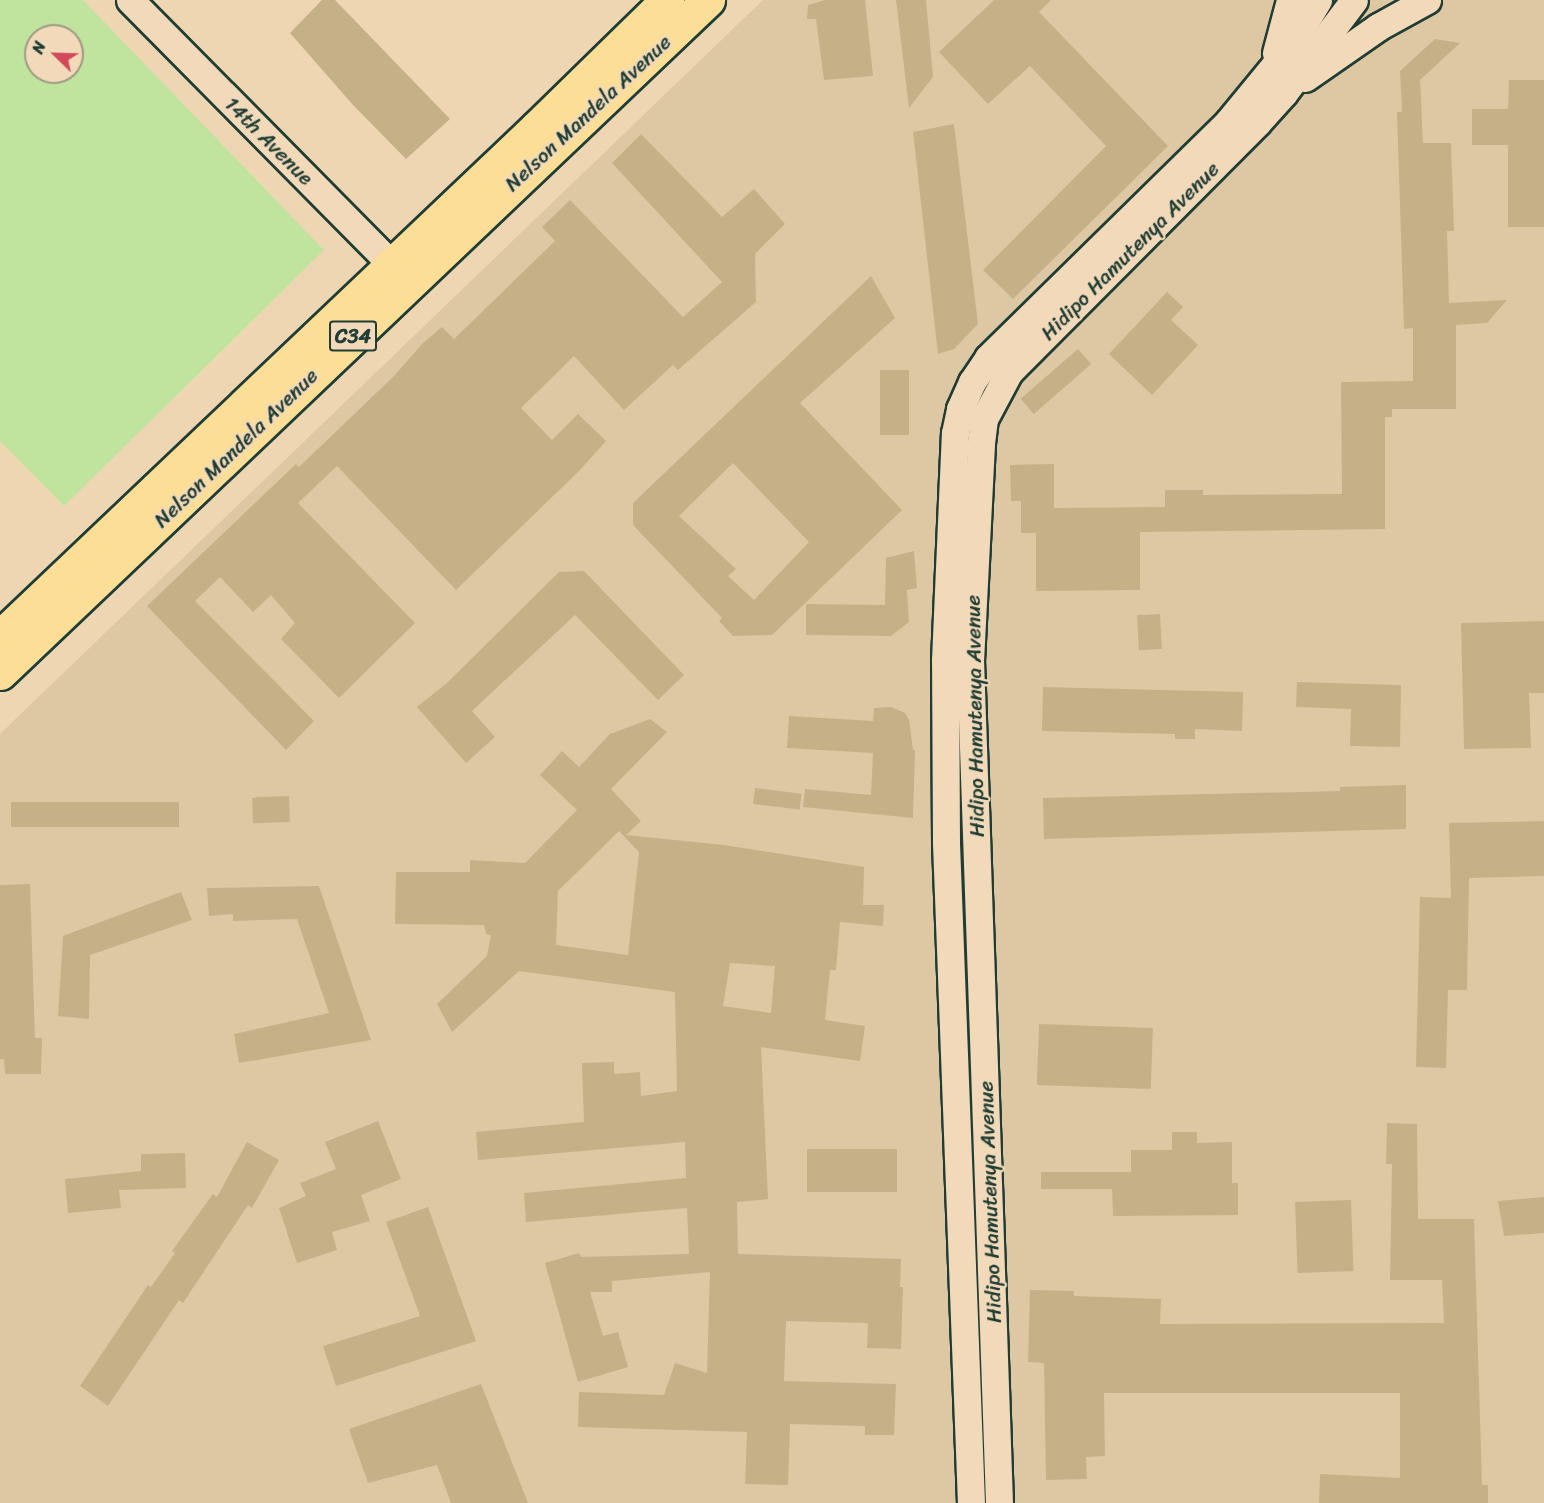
<!DOCTYPE html>
<style>
body{margin:0}
#map{position:relative;width:1544px;height:1503px;overflow:hidden;background:#efd6b3;font-family:Sriracha,sans-serif}
div>[style]{position:absolute}
.built>*{inset:0;background:#dec8a4}
.green>*{inset:0;background:#c0e49e}
.building>*{inset:0;background:#c4b188;transform-origin:0 0}
.roads{filter:drop-shadow(2px 0 #1f3d34) drop-shadow(-2px 0 #1f3d34) drop-shadow(0 2px #1f3d34) drop-shadow(0 -2px #1f3d34)}
.minor>*{height:27px;margin:-13.5px;padding:0 13.5px;transform-origin:13.5px;border-radius:13.5px;background:#f1d9b9}
.major>*{height:33px;margin:-16.5px;padding:0 16.5px;transform-origin:16.5px;border-radius:16.5px;background:#fdde96}
span{translate:-50% -50%;white-space:nowrap;text-align:center;line-height:1.15;-webkit-text-stroke:4.5px #f1d9b9;paint-order:stroke}
.shield-label span{padding:2px 4px;background:#f1d9b9;border:2px solid;border-radius:4px;-webkit-text-stroke-width:0}
.shield-label{font-size:20px;color:#1f3d34;font-weight:700}
.street-label{font-size:21px;color:#1f3d34}
.north{position:absolute;left:24px;top:24px;width:60px;height:60px;box-sizing:border-box;background:#f1d9b9;border:2px solid #9d9b84;border-radius:50%;rotate:293deg;font-size:16px;font-weight:700;line-height:24px;text-align:center;color:#1f3d34}
.north::after{content:'';display:block;margin:auto;width:21px;height:27px;background:#d1495b;clip-path:polygon(50% 0,100% 100%,50% 72%,0 100%)}
</style>
<div id="map">
<div class="built">
<i style="clip-path:polygon(763px 0,1544px 0,1544px 1503px,0 1503px,0 734px)"></i>
</div>
<div class="green">
<i style="clip-path:polygon(evenodd,0 0,83px 0,324px 250px,64px 506px,0 441px,0 0,36px 36px,72px 36px,72px 72px,36px 72px,36px 36px)"></i>
</div>
<div class="building">
<i style="clip-path:polygon(322px 0,335px 0,450px 119px,406px 159px,353px 105px,290px 33px)"></i>
<i style="clip-path:polygon(825px 0,865px 0,873px 76px,824px 80px,816px 19px,807px 19px,808px 5px)"></i>
<i style="clip-path:polygon(896px 0,926px 0,933px 77px,909px 108px)"></i>
<i style="clip-path:polygon(994px 0,1051px 0,1039px 12px,1168px 146px,1013px 299px,983px 270px,1106px 146px,1030px 66px,988px 104px,939px 52px)"></i>
<i style="clip-path:polygon(1435px 39px,1460px 43px,1420px 80px,1423px 143px,1451px 143px,1454px 231px,1447px 231px,1449px 303px,1507px 300px,1487px 323px,1456px 325px,1456px 409px,1392px 409px,1392px 417px,1385px 417px,1385px 529px,1140px 532px,1140px 590px,1036px 591px,1036px 533px,1021px 533px,1021px 501px,1011px 501px,1010px 465px,1054px 464px,1054px 508px,1165px 507px,1165px 490px,1203px 490px,1203px 495px,1342px 494px,1341px 382px,1413px 381px,1413px 328px,1404px 329px,1397px 112px,1402px 112px,1400px 71px)"></i>
<i style="clip-path:polygon(1509px 80px,1544px 80px,1544px 227px,1508px 227px,1508px 145px,1472px 145px,1472px 109px,1508px 109px)"></i>
<i style="clip-path:polygon(954px 124px,978px 324px,954px 349px,938px 354px,913px 132px)"></i>
<i style="clip-path:polygon(641px 134px,722px 217px,754px 189px,785px 224px,755px 254px,756px 302px,678px 370px,673px 365px,624px 410px,574px 356px,521px 408px,552px 440px,578px 414px,606px 441px,580px 470px,456px 590px,337px 466px,298px 503px,415px 623px,339px 698px,281px 639px,295px 623px,271px 595px,253px 612px,220px 577px,195px 601px,314px 721px,286px 750px,147px 606px,296px 464px,299px 467px,394px 376px,423px 343px,442px 327px,454px 339px,555px 241px,542px 227px,570px 200px,683px 317px,722px 282px,612px 163px)"></i>
<i style="clip-path:polygon(evenodd,871px 276px,895px 318px,800px 403px,902px 510px,772px 635px,733px 636px,719px 621px,722px 618px,633px 525px,633px 503px,871px 276px,733px 463px,809px 542px,754px 600px,728px 576px,736px 569px,679px 516px,733px 463px)"></i>
<i style="clip-path:polygon(1167px 292px,1183px 307px,1171px 320px,1198px 345px,1152px 395px,1109px 354px)"></i>
<i style="left:1078px;top:349px;width:20px;height:76px;rotate:49deg"></i>
<i style="left:880px;top:370px;width:29px;height:65px"></i>
<i style="clip-path:polygon(914px 551px,917px 588px,907px 590px,909px 622px,891px 636px,806px 635px,806px 604px,885px 605px,886px 558px)"></i>
<i style="clip-path:polygon(584px 571px,684px 675px,658px 700px,575px 615px,472px 711px,495px 737px,466px 763px,417px 707px,447px 683px,559px 572px)"></i>
<i style="left:1160px;top:614px;width:35px;height:23px;rotate:87deg"></i>
<i style="clip-path:polygon(1544px 621px,1544px 693px,1529px 693px,1531px 748px,1464px 749px,1461px 623px)"></i>
<i style="clip-path:polygon(1297px 682px,1401px 685px,1400px 747px,1350px 746px,1351px 709px,1296px 707px)"></i>
<i style="clip-path:polygon(1043px 687px,1243px 692px,1242px 731px,1195px 729px,1195px 739px,1175px 739px,1175px 734px,1042px 731px)"></i>
<i style="clip-path:polygon(891px 707px,905px 713px,909px 720px,913px 750px,915px 750px,913px 818px,803px 807px,805px 789px,871px 795px,873px 753px,787px 748px,789px 716px,873px 721px,874px 708px)"></i>
<i style="clip-path:polygon(evenodd,650px 719px,667px 732px,611px 789px,641px 821px,626px 835px,724px 845px,864px 867px,863px 905px,884px 905px,883px 926px,840px 922px,836px 970px,830px 970px,825px 1020px,865px 1026px,860px 1061px,761px 1047px,768px 1199px,737px 1202px,738px 1254px,901px 1259px,900px 1287px,903px 1287px,901px 1349px,867px 1348px,868px 1323px,786px 1321px,784px 1381px,896px 1384px,894px 1435px,865px 1435px,865px 1426px,790px 1424px,788px 1485px,745px 1484px,747px 1432px,578px 1427px,579px 1392px,664px 1395px,675px 1363px,707px 1373px,710px 1272px,612px 1281px,612px 1292px,590px 1292px,603px 1336px,618px 1332px,628px 1367px,578px 1382px,545px 1263px,579px 1253px,581px 1257px,689px 1254px,687px 1208px,526px 1222px,524px 1193px,686px 1178px,685px 1142px,478px 1160px,476px 1132px,584px 1122px,582px 1063px,614px 1062px,614px 1074px,640px 1072px,641px 1096px,677px 1091px,675px 992px,519px 971px,452px 1032px,437px 1004px,487px 956px,491px 935px,486px 934px,484px 925px,395px 924px,396px 872px,470px 872px,470px 860px,525px 863px,577px 810px,540px 775px,562px 751px,579px 767px,610px 734px,650px 719px,619px 831px,639px 852px,628px 955px,556px 945px,558px 891px,619px 831px,650px 719px,730px 963px,775px 966px,771px 1013px,723px 1006px,730px 963px)"></i>
<i style="clip-path:polygon(1406px 785px,1406px 829px,1044px 839px,1043px 798px,1340px 791px,1340px 787px)"></i>
<i style="left:755px;top:788px;width:47px;height:16px;rotate:7deg"></i>
<i style="left:289px;top:796px;width:26px;height:37px;rotate:88deg"></i>
<i style="left:179px;top:802px;width:25px;height:168px;rotate:90deg"></i>
<i style="clip-path:polygon(1544px 821px,1544px 876px,1469px 878px,1467px 990px,1448px 990px,1446px 1068px,1416px 1067px,1420px 897px,1451px 898px,1449px 823px)"></i>
<i style="clip-path:polygon(30px 884px,35px 1038px,42px 1038px,41px 1074px,5px 1074px,4px 1059px,0 1059px,0 885px)"></i>
<i style="clip-path:polygon(319px 886px,371px 1040px,239px 1063px,234px 1034px,329px 1013px,297px 919px,233px 921px,233px 914px,209px 916px,207px 888px)"></i>
<i style="clip-path:polygon(181px 892px,192px 920px,90px 955px,89px 1019px,58px 1016px,63px 936px)"></i>
<i style="left:1039px;top:1024px;width:114px;height:61px;rotate:2deg"></i>
<i style="clip-path:polygon(378px 1121px,401px 1179px,361px 1195px,370px 1221px,332px 1232px,337px 1250px,297px 1263px,279px 1208px,306px 1196px,300px 1183px,336px 1169px,325px 1142px)"></i>
<i style="clip-path:polygon(1387px 1123px,1417px 1124px,1418px 1219px,1474px 1219px,1482px 1485px,1488px 1485px,1488px 1503px,1319px 1503px,1320px 1474px,1400px 1478px,1400px 1393px,1104px 1393px,1105px 1456px,1086px 1457px,1087px 1479px,1046px 1480px,1044px 1363px,1028px 1362px,1030px 1290px,1074px 1291px,1074px 1296px,1161px 1299px,1160px 1324px,1444px 1323px,1442px 1280px,1390px 1280px,1392px 1164px,1386px 1164px)"></i>
<i style="clip-path:polygon(1172px 1132px,1197px 1132px,1197px 1143px,1232px 1142px,1232px 1183px,1238px 1183px,1238px 1215px,1113px 1216px,1112px 1189px,1041px 1189px,1041px 1172px,1131px 1172px,1131px 1150px,1172px 1150px)"></i>
<i style="clip-path:polygon(247px 1142px,279px 1160px,252px 1208px,248px 1205px,183px 1303px,179px 1300px,108px 1406px,80px 1386px,148px 1285px,151px 1287px,175px 1253px,172px 1251px,213px 1194px,217px 1197px)"></i>
<i style="left:807px;top:1149px;width:90px;height:43px"></i>
<i style="clip-path:polygon(185px 1153px,186px 1188px,119px 1190px,121px 1208px,68px 1213px,65px 1179px,141px 1171px,141px 1154px)"></i>
<i style="clip-path:polygon(1544px 1197px,1544px 1233px,1504px 1236px,1498px 1201px)"></i>
<i style="left:1351px;top:1200px;width:71px;height:56px;rotate:88deg"></i>
<i style="clip-path:polygon(428px 1207px,476px 1341px,336px 1386px,323px 1346px,420px 1316px,386px 1222px)"></i>
<i style="clip-path:polygon(481px 1384px,528px 1503px,451px 1503px,437px 1465px,368px 1483px,349px 1429px)"></i>
</div>
<div class="roads">
<div class="minor">
<i style="left:130px;top:0;width:392px;rotate:45.3deg"></i>
<i style="left:1276px;top:53px;width:55px;rotate:-75.2deg"></i>
<i style="left:1305px;top:78px;width:89px;rotate:-34.9deg"></i>
<i style="left:1378px;top:27px;width:56px;rotate:-28.9deg"></i>
<i style="left:971px;top:1503px;width:661px;rotate:-92.17deg"></i>
<i style="left:946px;top:842px;width:182px;rotate:-90.3deg"></i>
<i style="left:945px;top:660px;width:227px;rotate:-87.5deg"></i>
<i style="left:955px;top:433px;width:25px;rotate:-78deg"></i>
<i style="left:960px;top:409px;width:30px;rotate:-66deg"></i>
<i style="left:972px;top:382px;width:29px;rotate:-56deg"></i>
<i style="left:988px;top:358px;width:337px;rotate:-44.5deg"></i>
<i style="left:1228px;top:122px;width:101px;rotate:-50.6deg"></i>
<i style="left:1292px;top:44px;width:51px;rotate:-59.4deg"></i>
<i style="left:999px;top:1503px;width:842px;rotate:-91.97deg"></i>
<i style="left:970px;top:661px;width:218px;rotate:-87.1deg"></i>
<i style="left:981px;top:443px;width:24px;rotate:-83deg"></i>
<i style="left:984px;top:419px;width:53px;rotate:-62deg"></i>
<i style="left:1009px;top:372px;width:351px;rotate:-45.1deg"></i>
<i style="left:1257px;top:123px;width:40px;rotate:-48deg"></i>
<i style="left:1284px;top:93px;width:116px;rotate:-53deg"></i>
</div>
<div class="major">
<i style="left:0;top:637px;width:741px;rotate:-43.52deg"></i>
<i style="left:537px;top:127px;width:182px;rotate:-44.3deg"></i>
<i style="left:0;top:673px;width:977px;rotate:-43.55deg"></i>
</div>
</div>
<div class="shield-label">
<span style="left:353px;top:336px">C34</span>
</div>
<div class="street-label">
<span style="left:588px;top:113px;rotate:-43deg">Nelson Mandela Avenue</span>
<span style="left:269px;top:141px;rotate:45deg">14th Avenue</span>
<span style="left:1130px;top:251px;rotate:-45deg">Hidipo Hamutenya Avenue</span>
<span style="left:236px;top:448px;rotate:-44deg">Nelson Mandela Avenue</span>
<span style="left:975px;top:716px;rotate:-91deg">Hidipo Hamutenya Avenue</span>
<span style="left:990px;top:1202px;rotate:-92deg">Hidipo Hamutenya Avenue</span>
</div>
<div class="north">N</div>
</div>
